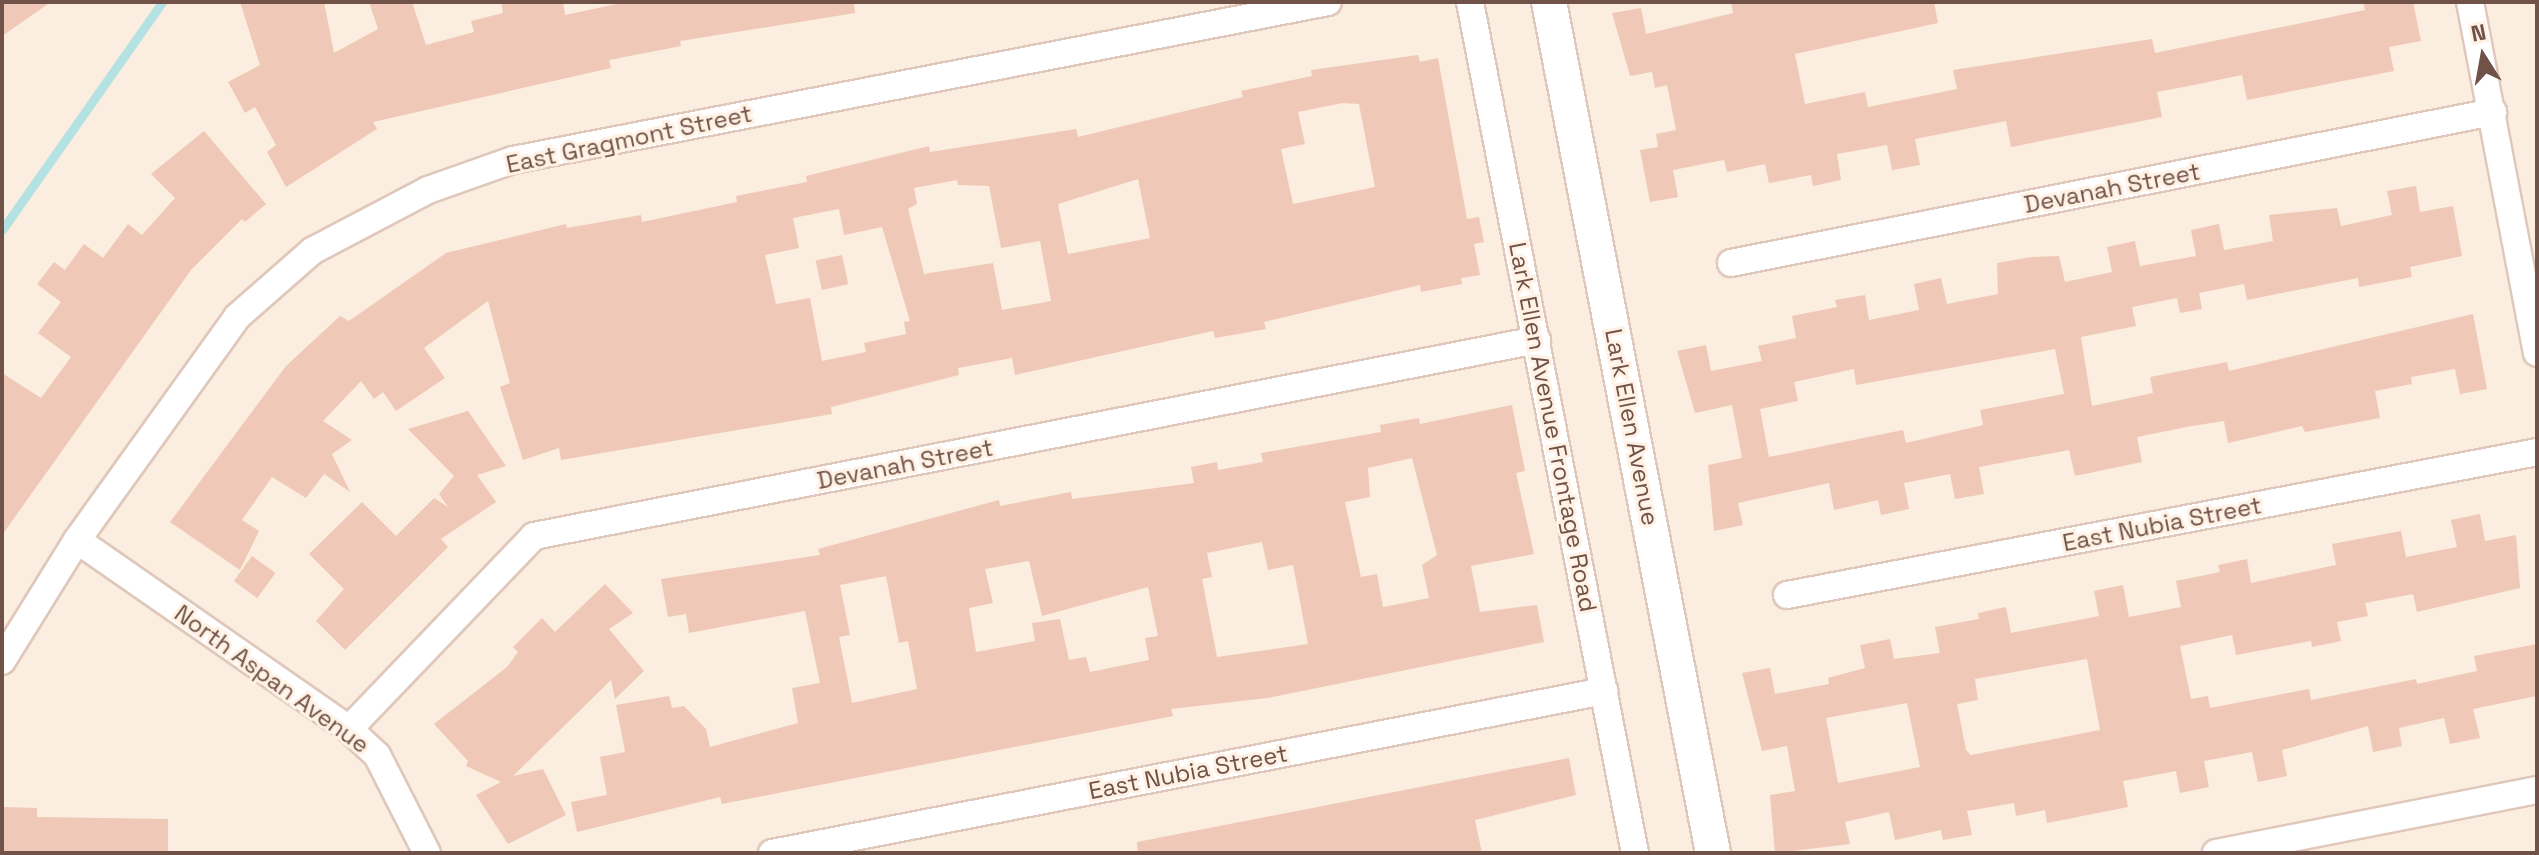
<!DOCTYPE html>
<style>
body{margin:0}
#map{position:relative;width:2539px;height:855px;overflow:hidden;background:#fbeddf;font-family:"Space Grotesk",sans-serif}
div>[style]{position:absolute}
.stream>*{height:9px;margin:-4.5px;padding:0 4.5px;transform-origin:4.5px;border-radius:4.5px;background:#b4e2e3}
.building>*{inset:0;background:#f0c8b7;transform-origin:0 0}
.roads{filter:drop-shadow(2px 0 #dfc8bb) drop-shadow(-2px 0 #dfc8bb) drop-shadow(0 2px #dfc8bb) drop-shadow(0 -2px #dfc8bb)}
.minor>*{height:26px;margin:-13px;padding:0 13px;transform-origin:13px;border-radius:13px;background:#fff}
.tertiary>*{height:34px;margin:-17px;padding:0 17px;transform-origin:17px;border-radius:17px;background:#fff}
span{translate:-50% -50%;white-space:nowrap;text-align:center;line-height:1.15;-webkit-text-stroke:6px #fff1e4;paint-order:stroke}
.street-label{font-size:24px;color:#705248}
.frame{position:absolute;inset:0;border:4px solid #705248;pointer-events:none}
.north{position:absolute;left:2443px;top:16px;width:80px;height:80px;-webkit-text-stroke:6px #fff1e4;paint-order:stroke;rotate:349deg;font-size:22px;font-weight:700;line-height:32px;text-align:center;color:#705248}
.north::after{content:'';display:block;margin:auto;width:28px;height:36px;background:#705248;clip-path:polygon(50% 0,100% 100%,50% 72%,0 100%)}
</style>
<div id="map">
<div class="stream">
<i style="left:2px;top:230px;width:279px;rotate:-54.9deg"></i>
</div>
<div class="building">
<i style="clip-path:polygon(2px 2px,51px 2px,2px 36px)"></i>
<i style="clip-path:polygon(240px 2px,324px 2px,334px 53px,378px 29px,369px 2px,412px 2px,426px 45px,474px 32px,471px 21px,503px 13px,501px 2px,563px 2px,565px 15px,626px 2px,854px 2px,855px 13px,680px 41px,681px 46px,609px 60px,611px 68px,373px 122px,377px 129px,286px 187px,267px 152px,276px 145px,255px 107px,245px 113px,228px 82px,260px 65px)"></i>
<i style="clip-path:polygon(1731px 2px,1934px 2px,1938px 23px,1795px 54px,1805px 104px,1865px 92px,1868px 107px,1957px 89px,1953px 70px,2152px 39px,2155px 53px,2365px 10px,2363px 2px,2413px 2px,2421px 41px,2389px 47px,2394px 71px,2247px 100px,2242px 75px,2189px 86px,2157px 92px,2162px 117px,2011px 147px,2006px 121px,1915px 139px,1920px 165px,1892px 170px,1887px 145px,1837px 154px,1841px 180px,1813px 186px,1811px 175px,1769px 183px,1765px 164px,1727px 172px,1724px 160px,1673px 170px,1678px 197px,1650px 202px,1640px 150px,1658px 147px,1656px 134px,1676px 130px,1667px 85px,1655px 88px,1652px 72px,1630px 76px,1612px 13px,1641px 8px,1646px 34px,1733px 13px)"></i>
<i style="clip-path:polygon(evenodd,1418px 55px,1420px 62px,1438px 58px,1467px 219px,1479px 217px,1484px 242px,1474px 244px,1480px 275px,1461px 278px,1462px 284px,1421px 292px,1420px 285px,1264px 322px,1266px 329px,1215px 338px,1213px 331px,1015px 375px,1012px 358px,958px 368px,959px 375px,831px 407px,832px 414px,561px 460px,559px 448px,523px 460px,500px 387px,510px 383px,488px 301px,424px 348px,445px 378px,396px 411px,383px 392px,374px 399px,361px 381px,323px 421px,352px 440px,332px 454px,350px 492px,324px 474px,306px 498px,272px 477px,242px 520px,259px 531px,240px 570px,170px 522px,286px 366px,340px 316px,349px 321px,446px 253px,566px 224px,567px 228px,641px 215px,642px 222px,737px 202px,736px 196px,807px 182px,806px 176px,929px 146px,930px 152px,1076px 129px,1078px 137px,1243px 97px,1241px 91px,1312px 76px,1311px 70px,1418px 55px,1343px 103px,1359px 104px,1375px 187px,1293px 204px,1281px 149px,1305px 144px,1298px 112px,1343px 103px,1418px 55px,1138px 179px,1150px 238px,1068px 254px,1058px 204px,1138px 179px,1418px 55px,957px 180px,958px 185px,989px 186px,1001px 248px,1040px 241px,1051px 301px,1002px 310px,993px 263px,924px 274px,908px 209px,917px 204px,914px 188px,957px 180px,1418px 55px,839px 209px,844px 235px,882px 227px,910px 321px,904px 322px,906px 334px,864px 343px,866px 352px,822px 361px,810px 298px,776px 304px,765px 255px,799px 248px,793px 218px,839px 209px)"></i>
<i style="clip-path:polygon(204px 131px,266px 204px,245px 222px,242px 219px,191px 270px,2px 535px,2px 373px,41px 398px,71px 357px,38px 333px,61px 302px,37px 284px,54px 262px,65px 270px,84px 244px,103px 258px,128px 224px,142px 235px,175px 198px,151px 174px)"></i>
<i style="clip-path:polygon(evenodd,2416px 186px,2420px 212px,2453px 206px,2462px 256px,2410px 267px,2412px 277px,2359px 287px,2358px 278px,2247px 300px,2244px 284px,2199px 293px,2202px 309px,2180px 313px,2177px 298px,2132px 307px,2136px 326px,2081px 337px,2092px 406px,2153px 393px,2150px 377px,2227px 362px,2229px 371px,2473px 314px,2487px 389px,2460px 394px,2455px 369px,2411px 377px,2412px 384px,2375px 391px,2380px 418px,2305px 432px,2302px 426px,2228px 443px,2224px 421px,2192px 426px,2137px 437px,2142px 462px,2075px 476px,2069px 450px,1979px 467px,1984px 494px,1955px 499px,1950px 474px,1904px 483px,1909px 509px,1881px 515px,1878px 500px,1834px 510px,1829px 483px,1738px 503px,1743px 525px,1714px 531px,1708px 465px,1742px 458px,1732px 405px,1695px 413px,1677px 351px,1706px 345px,1711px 371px,1762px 361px,1758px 346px,1796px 338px,1792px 316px,1837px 307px,1835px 300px,1865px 295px,1869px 320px,1919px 310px,1914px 284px,1941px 278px,1947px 304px,1998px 294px,1997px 263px,2032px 257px,2059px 256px,2065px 282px,2112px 272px,2107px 247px,2135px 241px,2140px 266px,2196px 256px,2191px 230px,2219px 224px,2224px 250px,2273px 241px,2269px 215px,2337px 208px,2341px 226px,2392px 215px,2387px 191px,2416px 186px,2055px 349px,2064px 394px,1980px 410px,1983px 425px,1906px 443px,1903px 430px,1769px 457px,1760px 409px,1798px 401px,1794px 382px,1854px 369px,1856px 385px,2055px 349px)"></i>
<i style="left:842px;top:255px;width:30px;height:27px;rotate:78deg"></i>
<i style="clip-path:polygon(evenodd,1512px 405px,1525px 471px,1516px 473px,1534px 554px,1471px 566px,1480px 612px,1537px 605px,1544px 642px,1267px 698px,1171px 709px,1173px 716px,722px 804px,720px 797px,577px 832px,571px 802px,607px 795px,600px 757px,625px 752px,616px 705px,669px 696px,672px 708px,684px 706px,706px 729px,710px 747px,798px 723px,792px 688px,820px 683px,805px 611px,689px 633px,686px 614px,668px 617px,661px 579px,820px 555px,818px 549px,999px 500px,1000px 506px,1071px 492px,1072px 499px,1194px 483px,1191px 467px,1217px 462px,1218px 470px,1263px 462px,1261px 453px,1381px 432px,1380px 425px,1419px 418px,1420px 424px,1512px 405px,1412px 458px,1437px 555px,1422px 565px,1429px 598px,1383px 607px,1377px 574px,1361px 577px,1345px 502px,1370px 497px,1368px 468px,1412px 458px,1512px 405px,1262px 542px,1268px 570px,1293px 565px,1308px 644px,1217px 657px,1202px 579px,1212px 577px,1207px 553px,1262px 542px,1512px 405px,1029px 561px,1042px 616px,1148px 587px,1158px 636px,1145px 638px,1149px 660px,1090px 672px,1086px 657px,1069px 660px,1060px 619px,1032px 623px,1035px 641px,976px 652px,969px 608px,993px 603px,985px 569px,1029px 561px,1512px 405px,886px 576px,899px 643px,908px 641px,917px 689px,852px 703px,839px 637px,850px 635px,840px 585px,886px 576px)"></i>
<i style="clip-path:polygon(468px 411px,506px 466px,477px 475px,496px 502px,441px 539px,448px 547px,345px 650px,316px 621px,344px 589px,309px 554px,362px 502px,396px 536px,434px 498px,448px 507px,439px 494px,454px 476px,408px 429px)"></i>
<i style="clip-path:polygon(evenodd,2480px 514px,2485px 541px,2516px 535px,2520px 588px,2417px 612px,2413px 594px,2365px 603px,2368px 616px,2337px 622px,2341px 641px,2312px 647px,2311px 641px,2236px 655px,2232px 635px,2180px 646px,2191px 699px,2208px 696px,2210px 708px,2309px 689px,2311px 700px,2416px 679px,2417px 684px,2477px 671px,2474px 656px,2537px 644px,2537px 696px,2473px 709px,2480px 738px,2450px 744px,2444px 718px,2399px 728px,2402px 746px,2373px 752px,2368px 726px,2282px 750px,2287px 776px,2258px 782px,2252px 752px,2204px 761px,2209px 787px,2180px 793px,2176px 771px,2123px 781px,2128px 807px,2047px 823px,2045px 810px,2016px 816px,2014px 803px,1967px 811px,1972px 835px,1943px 840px,1941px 830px,1895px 840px,1889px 812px,1845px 822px,1850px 844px,1775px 853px,1770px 795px,1795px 791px,1787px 746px,1762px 751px,1742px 673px,1770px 668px,1775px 694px,1829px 684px,1828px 678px,1865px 668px,1860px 645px,1890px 639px,1894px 659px,1940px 653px,1935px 627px,1979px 619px,1978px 613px,2006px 607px,2011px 633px,2099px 616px,2094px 591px,2123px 585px,2129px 617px,2181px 607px,2176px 581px,2220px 572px,2218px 565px,2247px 559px,2251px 583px,2336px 565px,2332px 544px,2401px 531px,2406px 557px,2457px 547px,2451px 520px,2480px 514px,2087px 659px,2100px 730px,1971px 755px,1966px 750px,1957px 704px,1978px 700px,1975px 679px,2087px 659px,2480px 514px,1907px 703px,1920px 767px,1838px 783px,1826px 718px,1907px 703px)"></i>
<i style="left:252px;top:556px;width:29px;height:31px;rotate:36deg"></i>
<i style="clip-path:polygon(605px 584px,633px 613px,609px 629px,644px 671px,615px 699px,611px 680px,513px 776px,543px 769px,566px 815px,508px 844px,476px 795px,501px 782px,466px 766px,468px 761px,434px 724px,507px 667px,518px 652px,513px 647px,542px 618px,555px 632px)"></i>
<i style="clip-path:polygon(1569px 758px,1576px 795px,1475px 820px,1482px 853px,1138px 853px,1137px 842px)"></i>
<i style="clip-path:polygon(2px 807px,37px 808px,37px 817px,168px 819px,168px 853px,2px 853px)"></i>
</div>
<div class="roads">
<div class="minor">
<i style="left:1470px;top:2px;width:867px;rotate:79.03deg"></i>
<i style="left:2470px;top:2px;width:357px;rotate:79.2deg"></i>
<i style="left:1731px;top:263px;width:777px;rotate:-11.21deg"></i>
<i style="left:77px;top:540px;width:331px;rotate:34.8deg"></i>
<i style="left:349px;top:729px;width:38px;rotate:43deg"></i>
<i style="left:377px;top:755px;width:110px;rotate:63deg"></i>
<i style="left:1787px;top:595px;width:764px;rotate:-10.79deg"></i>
<i style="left:2px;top:661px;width:142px;rotate:-58.2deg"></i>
<i style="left:77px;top:540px;width:274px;rotate:-54.3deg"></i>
<i style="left:237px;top:317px;width:100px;rotate:-41.3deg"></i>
<i style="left:312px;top:251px;width:131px;rotate:-27.7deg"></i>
<i style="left:428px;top:190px;width:90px;rotate:-19.4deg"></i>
<i style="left:513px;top:160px;width:830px;rotate:-10.97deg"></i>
<i style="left:349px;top:729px;width:267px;rotate:-46.2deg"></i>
<i style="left:534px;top:536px;width:1022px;rotate:-11.06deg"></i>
<i style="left:772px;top:853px;width:848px;rotate:-11.02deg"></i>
<i style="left:2216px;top:853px;width:327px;rotate:-11.1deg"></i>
</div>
<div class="tertiary">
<i style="left:1549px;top:2px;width:867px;rotate:79.09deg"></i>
</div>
</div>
<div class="street-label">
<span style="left:629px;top:139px;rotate:-12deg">East Gragmont Street</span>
<span style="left:2112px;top:188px;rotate:-11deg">Devanah Street</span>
<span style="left:1553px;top:427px;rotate:79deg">Lark Ellen Avenue Frontage Road</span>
<span style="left:1632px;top:427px;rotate:79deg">Lark Ellen Avenue</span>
<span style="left:905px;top:464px;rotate:-11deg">Devanah Street</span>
<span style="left:2162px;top:524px;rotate:-11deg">East Nubia Street</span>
<span style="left:272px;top:679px;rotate:36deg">North Aspan Avenue</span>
<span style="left:1188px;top:772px;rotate:-11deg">East Nubia Street</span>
</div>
<div class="frame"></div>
<div class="north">N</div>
</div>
